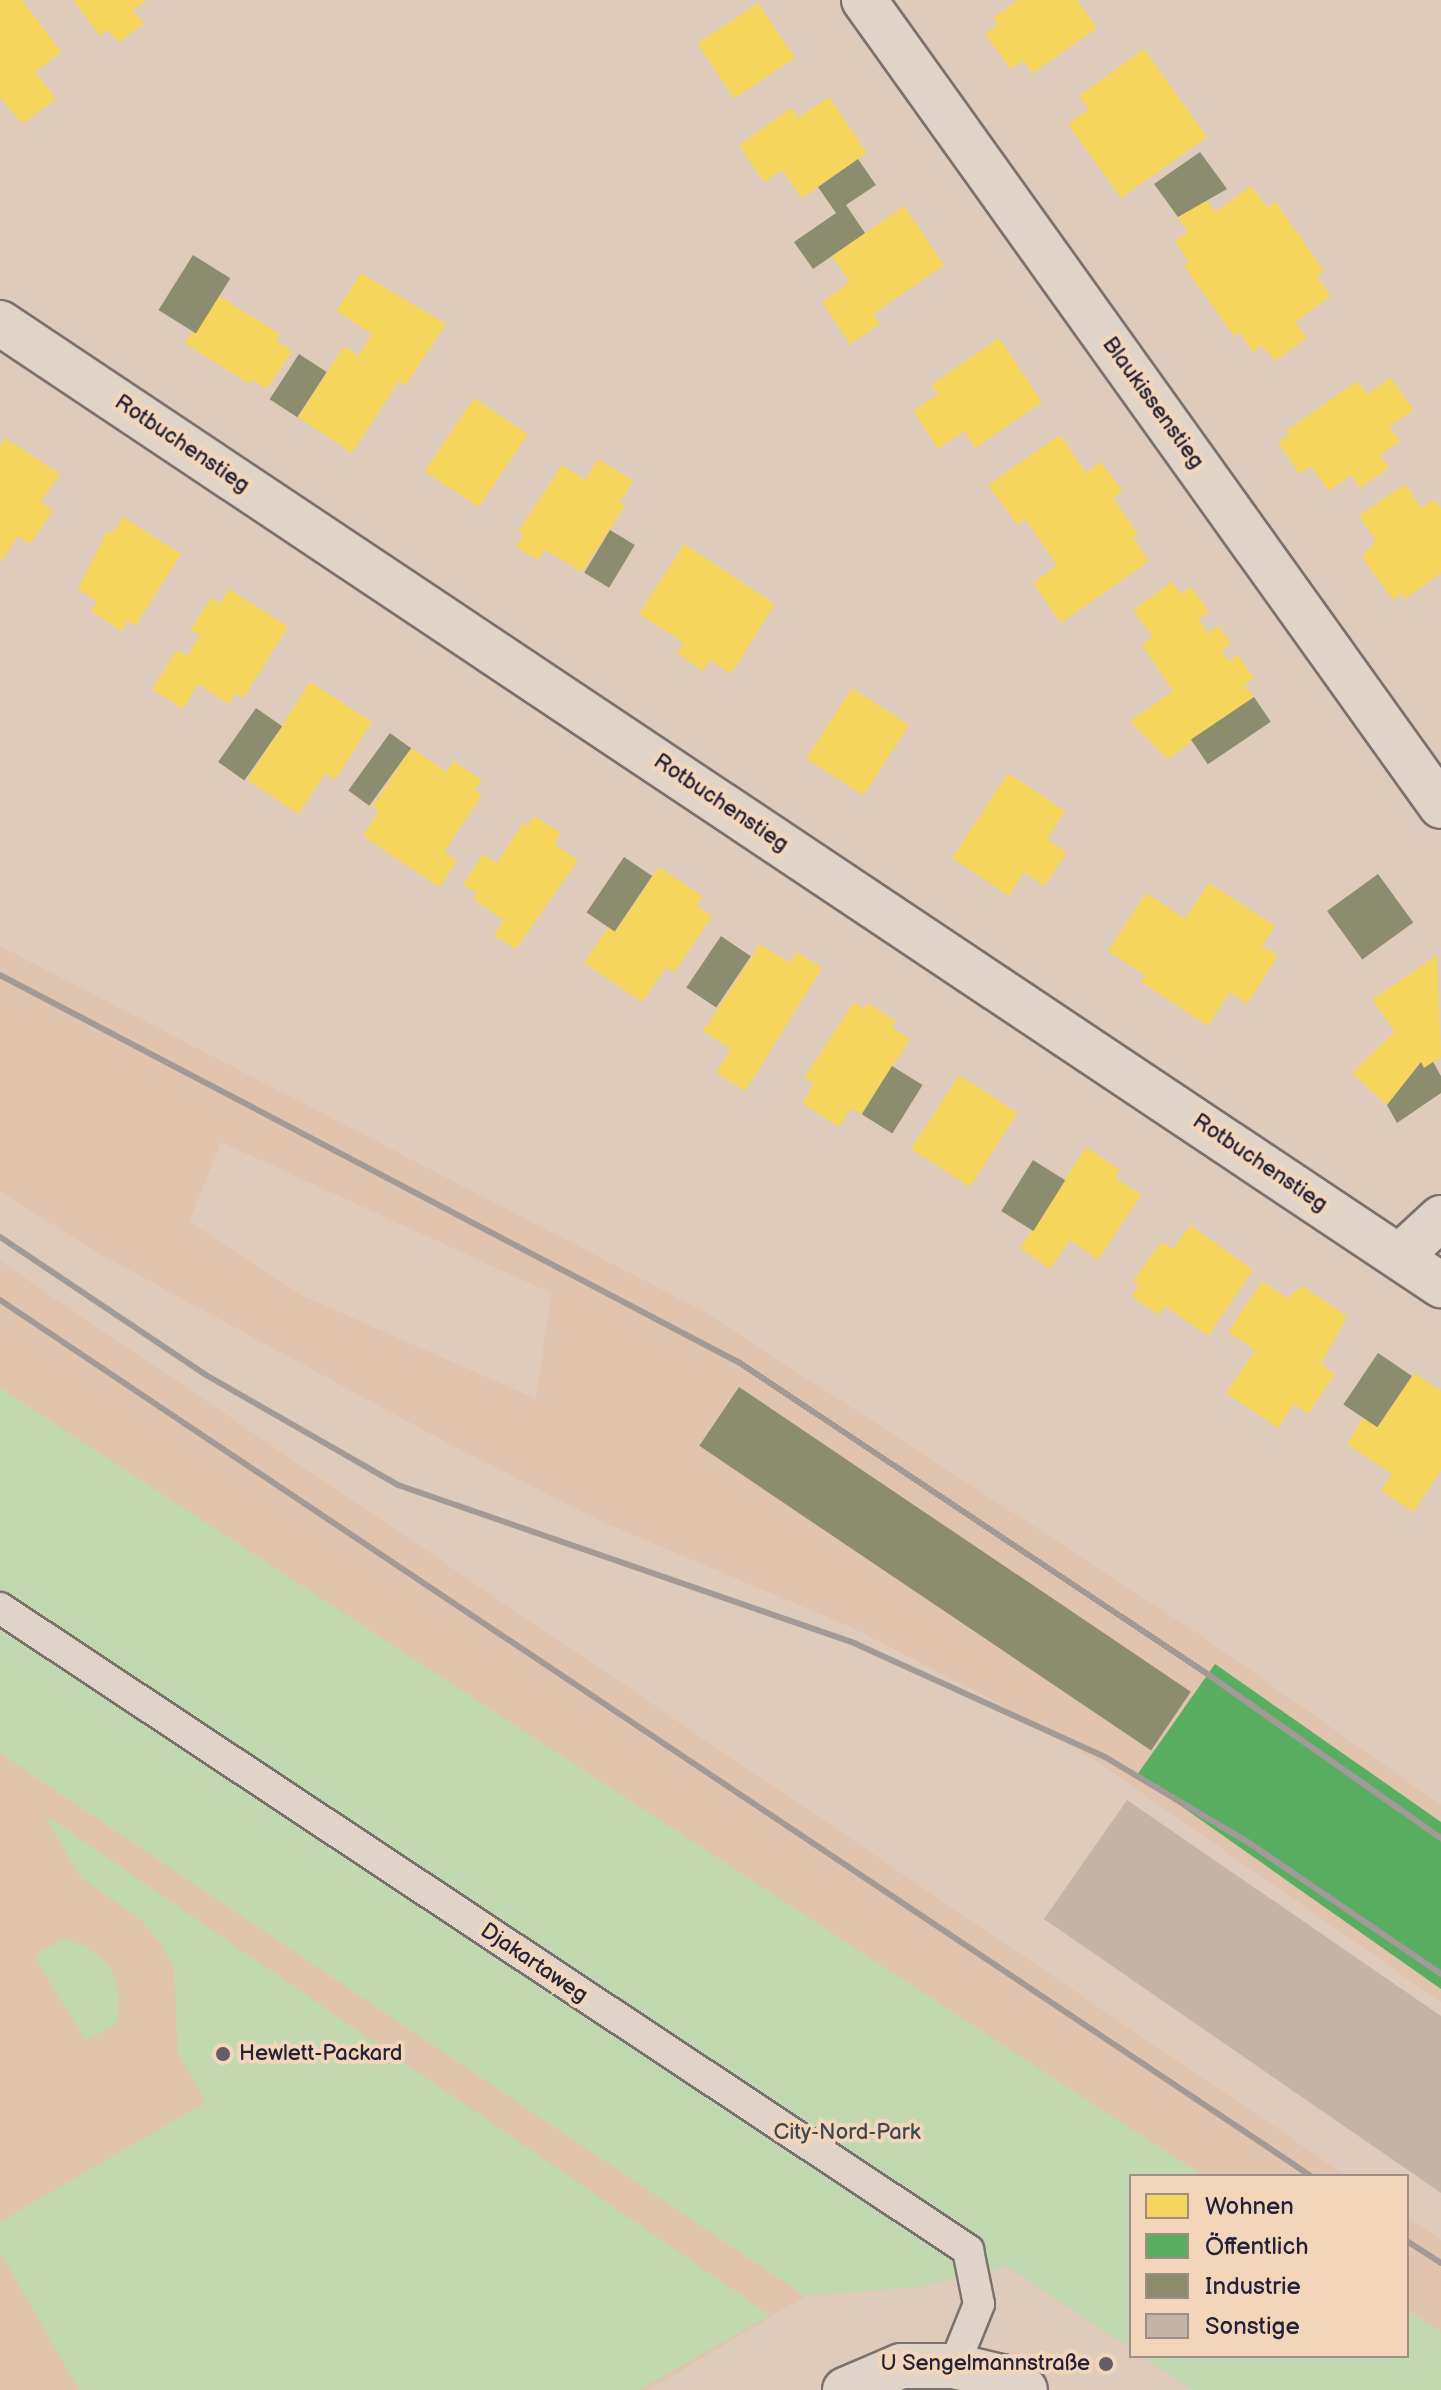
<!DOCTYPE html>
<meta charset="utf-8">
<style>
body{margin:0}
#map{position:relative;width:1441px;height:2390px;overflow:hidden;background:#decbbb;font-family:"Balsamiq Sans",sans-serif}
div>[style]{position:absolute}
.built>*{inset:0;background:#e1c4ad}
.green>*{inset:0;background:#c1d8b0}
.homes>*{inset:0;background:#f6d55c;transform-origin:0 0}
.public>*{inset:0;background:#5aae61}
.industry>*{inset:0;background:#8c8c6e;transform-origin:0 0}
.building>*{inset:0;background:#c4b4a8}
.roads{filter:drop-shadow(2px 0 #7b7270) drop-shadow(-2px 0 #7b7270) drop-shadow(0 2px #7b7270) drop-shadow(0 -2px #7b7270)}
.service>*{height:30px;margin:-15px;padding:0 15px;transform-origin:15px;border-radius:15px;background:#e0d4c9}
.minor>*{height:44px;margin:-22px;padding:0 22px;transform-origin:22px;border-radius:22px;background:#e0d4c9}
.rail>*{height:6px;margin:-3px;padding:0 3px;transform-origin:3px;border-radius:3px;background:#a29a96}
.dots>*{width:22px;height:22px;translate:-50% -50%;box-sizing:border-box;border:4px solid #f3d6b9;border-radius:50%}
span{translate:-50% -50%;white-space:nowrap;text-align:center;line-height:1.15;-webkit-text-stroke:8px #f3d6b9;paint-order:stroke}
.street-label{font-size:22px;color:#22223b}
.poi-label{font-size:22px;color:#22223b}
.left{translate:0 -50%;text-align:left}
.right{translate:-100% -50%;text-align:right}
.park-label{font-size:22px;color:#3d4951}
.legend{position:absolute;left:1129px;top:2174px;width:280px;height:184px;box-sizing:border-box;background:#f3d6b9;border:2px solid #9f8e87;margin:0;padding:10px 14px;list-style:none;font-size:24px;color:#22223b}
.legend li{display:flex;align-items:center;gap:16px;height:40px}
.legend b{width:40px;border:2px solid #9f8e87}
</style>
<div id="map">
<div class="built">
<i style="clip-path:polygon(evenodd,0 946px,705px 1312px,1196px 1632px,1441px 1805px,1441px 2002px,1106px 1768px,1002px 1705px,853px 1628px,598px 1520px,431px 1434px,98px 1253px,0 1191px,0 946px,221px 1142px,551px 1293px,536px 1399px,303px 1296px,189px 1222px,221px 1142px)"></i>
<i style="clip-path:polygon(0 1261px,1347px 2176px,1203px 2176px,0 1388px)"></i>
<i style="clip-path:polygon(0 1753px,34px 1776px,805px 2296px,649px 2390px,0 2390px)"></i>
<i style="clip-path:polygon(1407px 2217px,1441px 2240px,1441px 2332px,1407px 2310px)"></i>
</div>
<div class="green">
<i style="clip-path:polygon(0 1388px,1203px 2176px,1131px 2176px,1131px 2349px,1008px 2267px,919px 2287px,805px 2296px,0 1753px)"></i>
<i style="clip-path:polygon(44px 1814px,770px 2315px,639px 2390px,79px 2390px,0 2252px,0 2222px,206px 2102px,178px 2053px,174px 1969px,161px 1944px,140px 1919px,80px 1877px)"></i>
<i style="clip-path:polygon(64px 1938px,89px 1948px,111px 1967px,119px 1995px,117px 2023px,86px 2041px,34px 1956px)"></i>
<i style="clip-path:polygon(1407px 2310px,1441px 2332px,1441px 2390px,1192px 2390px,1141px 2356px,1407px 2356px)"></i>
</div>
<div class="homes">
<i style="clip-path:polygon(0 0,22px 0,61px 52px,35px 72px,56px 99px,22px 124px,0 97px)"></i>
<i style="clip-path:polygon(73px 0,147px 0,133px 10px,144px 24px,119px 42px,108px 30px,100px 36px)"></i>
<i style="clip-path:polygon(1018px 0,1077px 0,1097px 28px,1033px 73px,1023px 60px,1011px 69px,985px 34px,998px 25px,993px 18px)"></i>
<i style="left:758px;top:3px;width:66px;height:73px;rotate:56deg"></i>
<i style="clip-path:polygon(1144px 49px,1207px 137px,1121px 198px,1068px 124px,1089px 109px,1079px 96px)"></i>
<i style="clip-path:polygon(829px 97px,867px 153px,802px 198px,782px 170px,764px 182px,739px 145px,791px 108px,798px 118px)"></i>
<i style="clip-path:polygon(1251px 186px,1267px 207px,1275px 201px,1324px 271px,1317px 276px,1331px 296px,1295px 322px,1307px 338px,1275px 361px,1262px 345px,1253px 352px,1239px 332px,1234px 336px,1184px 266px,1189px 262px,1175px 241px,1188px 232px,1178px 217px,1205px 198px,1215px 212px)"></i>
<i style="clip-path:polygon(904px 206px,944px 265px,873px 314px,880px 324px,850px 344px,822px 302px,850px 282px,832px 256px)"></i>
<i style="clip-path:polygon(361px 273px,446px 324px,405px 386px,399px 381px,352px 453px,298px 417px,344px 346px,358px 356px,372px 334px,336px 311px)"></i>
<i style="clip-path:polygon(216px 294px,280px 334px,276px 341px,292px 351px,267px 389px,252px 380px,249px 384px,185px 343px)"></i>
<i style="clip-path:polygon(999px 338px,1042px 402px,975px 448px,964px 431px,938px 449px,913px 411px,938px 394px,931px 385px)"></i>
<i style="clip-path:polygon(1391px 378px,1414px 410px,1389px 426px,1400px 441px,1380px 455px,1389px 468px,1360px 488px,1351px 475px,1329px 491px,1311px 466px,1300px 474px,1278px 443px,1289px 435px,1286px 431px,1357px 381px,1367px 394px)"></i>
<i style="left:474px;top:398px;width:65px;height:88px;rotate:34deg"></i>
<i style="clip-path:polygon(1060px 435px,1086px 473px,1101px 462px,1123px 491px,1113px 498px,1138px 534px,1133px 538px,1149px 561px,1061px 623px,1033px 583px,1057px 565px,1025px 519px,1018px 525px,988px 485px)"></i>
<i style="clip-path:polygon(5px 438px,60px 474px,40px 502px,53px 511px,30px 544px,18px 536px,0 563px,0 446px)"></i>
<i style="clip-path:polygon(598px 459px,633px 481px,620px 502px,625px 506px,582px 572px,544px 549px,538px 560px,516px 547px,524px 535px,518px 532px,562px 465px,585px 480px)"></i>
<i style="clip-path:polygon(1405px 484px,1421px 508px,1434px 499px,1441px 508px,1441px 573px,1405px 599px,1402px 593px,1393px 600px,1362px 557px,1376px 540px,1359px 516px)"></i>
<i style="clip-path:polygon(123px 517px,181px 554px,135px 626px,127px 621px,121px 631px,91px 611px,97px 601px,78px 589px,107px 531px,112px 534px)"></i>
<i style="clip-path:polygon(684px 544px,775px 604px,731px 674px,710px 660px,703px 671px,677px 653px,684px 643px,639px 614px)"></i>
<i style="clip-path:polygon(1172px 582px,1181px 594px,1191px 587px,1209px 612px,1198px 619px,1208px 633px,1218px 626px,1231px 643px,1221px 651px,1229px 661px,1238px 655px,1254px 678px,1244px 685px,1254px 697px,1168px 759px,1130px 721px,1173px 691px,1142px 645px,1153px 636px,1133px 610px)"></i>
<i style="clip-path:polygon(229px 589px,288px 627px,243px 698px,236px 693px,229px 704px,198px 684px,183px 709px,152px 689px,177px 650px,187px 656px,200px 635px,190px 630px,211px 598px,220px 604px)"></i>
<i style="clip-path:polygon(310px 682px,372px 722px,335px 780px,325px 773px,299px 814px,247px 780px)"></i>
<i style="left:852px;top:688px;width:68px;height:84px;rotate:33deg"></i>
<i style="clip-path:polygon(411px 748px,447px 772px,453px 761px,482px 780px,475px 790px,482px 795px,444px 852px,457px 861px,439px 887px,363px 836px,379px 811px,372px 807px)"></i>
<i style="clip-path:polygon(1008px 773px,1065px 811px,1047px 839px,1067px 853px,1044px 886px,1024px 872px,1009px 896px,952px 858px)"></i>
<i style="clip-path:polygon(534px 816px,561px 833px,554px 844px,578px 860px,516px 949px,494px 935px,504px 920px,473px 899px,477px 893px,463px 884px,483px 854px,497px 863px,523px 823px,527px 826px)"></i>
<i style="clip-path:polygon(659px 867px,702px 896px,696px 905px,712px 916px,674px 973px,666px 967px,642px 1002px,584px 963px,608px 927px,615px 932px)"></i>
<i style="clip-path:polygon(1209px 883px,1275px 926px,1262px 946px,1278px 956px,1247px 1004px,1230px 992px,1208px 1026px,1141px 982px,1146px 976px,1108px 951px,1146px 893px,1185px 919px)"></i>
<i style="clip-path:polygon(760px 944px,790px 963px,797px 952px,822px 968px,745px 1091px,716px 1073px,731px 1049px,703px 1031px)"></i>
<i style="clip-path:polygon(1437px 955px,1441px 1057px,1424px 1068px,1421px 1062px,1387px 1105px,1352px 1073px,1395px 1031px,1372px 1000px)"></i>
<i style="clip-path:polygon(854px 1002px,864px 1009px,867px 1003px,896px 1021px,892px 1028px,910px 1039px,861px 1114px,851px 1108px,839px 1127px,802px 1103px,814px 1084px,804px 1078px)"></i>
<i style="left:959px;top:1075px;width:70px;height:88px;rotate:33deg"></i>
<i style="clip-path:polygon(1086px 1147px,1120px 1170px,1115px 1178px,1141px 1195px,1098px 1260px,1070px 1240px,1050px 1269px,1020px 1248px)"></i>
<i style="clip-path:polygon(1190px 1225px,1253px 1270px,1208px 1336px,1165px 1306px,1159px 1315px,1131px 1296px,1139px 1285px,1133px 1281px,1161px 1242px,1173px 1249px)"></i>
<i style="clip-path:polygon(1262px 1281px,1287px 1298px,1302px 1286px,1347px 1316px,1321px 1364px,1335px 1374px,1308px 1414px,1294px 1404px,1278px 1428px,1226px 1393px,1255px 1350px,1228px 1332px)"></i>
<i style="clip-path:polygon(1414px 1373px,1441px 1391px,1441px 1470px,1413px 1512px,1381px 1490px,1392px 1474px,1347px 1444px,1364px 1417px,1377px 1427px)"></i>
</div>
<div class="public">
<i style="clip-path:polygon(1215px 1664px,1441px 1822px,1441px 1989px,1137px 1775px)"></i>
</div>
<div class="industry">
<i style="clip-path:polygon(1200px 152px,1227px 189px,1178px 217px,1154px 184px)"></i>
<i style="clip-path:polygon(858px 159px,876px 185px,846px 205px,865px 233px,813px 269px,794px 242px,836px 213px,818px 187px)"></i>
<i style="left:193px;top:255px;width:44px;height:65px;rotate:32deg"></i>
<i style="left:299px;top:354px;width:33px;height:54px;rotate:33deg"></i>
<i style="left:610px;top:530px;width:29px;height:50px;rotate:31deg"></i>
<i style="left:1254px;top:697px;width:30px;height:76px;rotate:56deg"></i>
<i style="left:256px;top:708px;width:32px;height:66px;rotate:35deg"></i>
<i style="left:390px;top:733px;width:26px;height:71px;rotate:36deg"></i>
<i style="left:624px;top:857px;width:34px;height:67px;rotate:34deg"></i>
<i style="left:1378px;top:874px;width:60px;height:63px;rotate:54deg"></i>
<i style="left:721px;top:936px;width:36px;height:62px;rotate:34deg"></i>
<i style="clip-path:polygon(1421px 1062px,1424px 1068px,1433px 1062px,1441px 1076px,1441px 1093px,1397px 1123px,1387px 1105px)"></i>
<i style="left:892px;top:1066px;width:36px;height:57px;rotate:32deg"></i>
<i style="left:1033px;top:1160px;width:38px;height:60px;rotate:32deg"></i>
<i style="left:1378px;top:1353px;width:41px;height:62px;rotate:34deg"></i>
<i style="left:739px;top:1387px;width:545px;height:71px;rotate:34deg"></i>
</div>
<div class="building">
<i style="clip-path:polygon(1127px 1800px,1441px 2016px,1441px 2193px,1044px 1919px)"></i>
</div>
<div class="roads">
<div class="service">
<i style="left:0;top:1608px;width:1162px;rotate:33.55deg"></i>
<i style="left:968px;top:2250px;width:55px;rotate:78.5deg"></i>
<i style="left:979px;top:2304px;width:67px;rotate:112deg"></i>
</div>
<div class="minor">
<i style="left:864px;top:0;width:991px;rotate:54.4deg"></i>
<i style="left:0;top:323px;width:1733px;rotate:33.73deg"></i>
<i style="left:1400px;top:1256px;width:56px;rotate:-42.8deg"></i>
<i style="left:845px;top:2390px;width:61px;rotate:-23.2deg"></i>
<i style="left:901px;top:2366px;width:53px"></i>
<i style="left:954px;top:2366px;width:48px;rotate:13.2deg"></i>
<i style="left:1001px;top:2377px;width:27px;rotate:28deg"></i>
</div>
</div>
<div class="rail">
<i style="left:0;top:975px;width:836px;rotate:27.67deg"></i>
<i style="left:740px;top:1363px;width:556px;rotate:33.63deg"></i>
<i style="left:1203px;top:1671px;width:291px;rotate:35.1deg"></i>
<i style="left:0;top:1237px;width:248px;rotate:33.8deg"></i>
<i style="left:206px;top:1375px;width:221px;rotate:29.8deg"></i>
<i style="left:398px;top:1485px;width:485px;rotate:19.1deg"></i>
<i style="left:856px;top:1644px;width:273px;rotate:24.4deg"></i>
<i style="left:1105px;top:1757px;width:168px;rotate:30.8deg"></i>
<i style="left:1249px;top:1843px;width:232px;rotate:34.3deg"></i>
<i style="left:0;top:1300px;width:1577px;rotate:33.75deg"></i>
<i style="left:1407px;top:2241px;width:40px;rotate:32.9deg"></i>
</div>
<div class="dots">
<i style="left:223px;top:2054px;background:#645d68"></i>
<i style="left:1106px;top:2364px;background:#645d68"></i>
</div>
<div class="street-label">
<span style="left:1153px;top:403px;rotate:54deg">Blaukissenstieg</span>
<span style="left:182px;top:444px;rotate:34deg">Rotbuchenstieg</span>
<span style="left:721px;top:803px;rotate:34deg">Rotbuchenstieg</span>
<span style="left:1260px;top:1163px;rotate:34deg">Rotbuchenstieg</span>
<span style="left:534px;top:1963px;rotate:34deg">Djakartaweg</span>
</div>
<div class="poi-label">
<span class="left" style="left:239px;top:2054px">Hewlett-Packard</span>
<span class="right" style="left:1090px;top:2364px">U Sengelmannstraße</span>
</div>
<div class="park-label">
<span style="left:847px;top:2133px">City-Nord-Park</span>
</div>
<ul class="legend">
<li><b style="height:22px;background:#f6d55c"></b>Wohnen</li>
<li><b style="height:22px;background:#5aae61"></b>Öffentlich</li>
<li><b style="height:22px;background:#8c8c6e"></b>Industrie</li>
<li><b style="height:22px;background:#c4b4a8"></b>Sonstige</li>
</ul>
</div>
